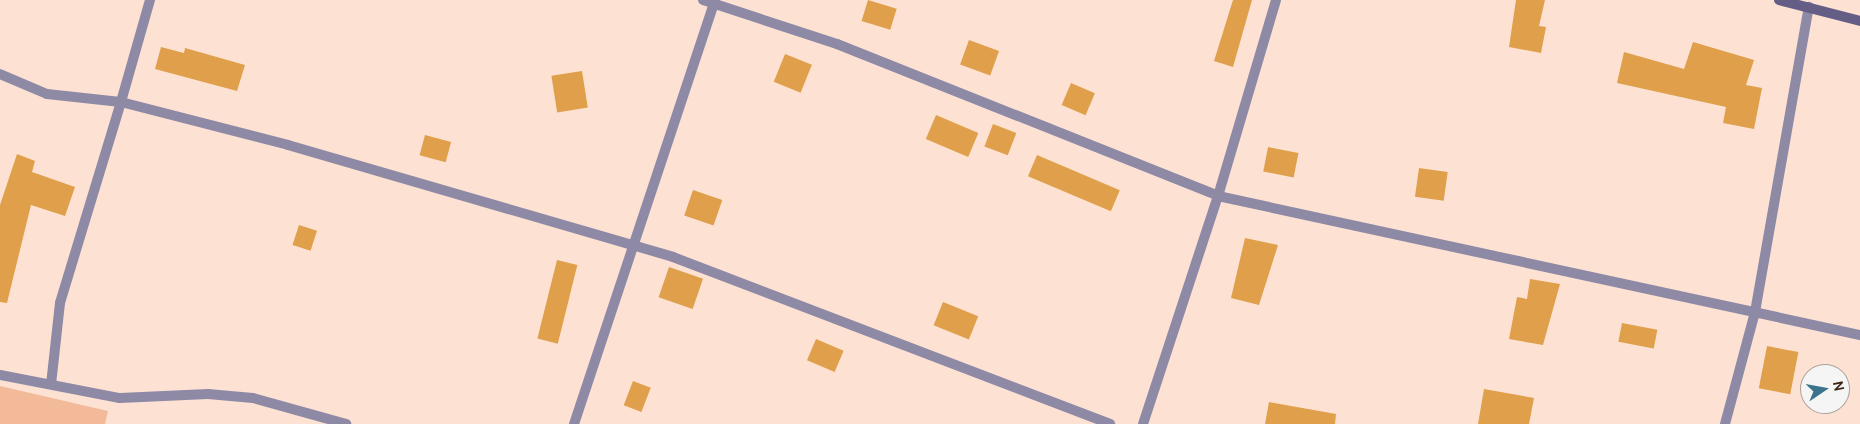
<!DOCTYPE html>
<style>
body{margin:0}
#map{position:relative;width:1860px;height:424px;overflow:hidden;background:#fde2d3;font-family:Cabin,sans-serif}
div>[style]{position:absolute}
.green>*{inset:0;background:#f2ba99}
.building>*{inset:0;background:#e09f4a;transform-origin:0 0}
.street>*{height:10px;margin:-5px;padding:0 5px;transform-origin:5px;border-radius:5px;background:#8e8aa6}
.secondary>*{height:10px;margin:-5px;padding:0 5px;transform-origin:5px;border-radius:5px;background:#645d85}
span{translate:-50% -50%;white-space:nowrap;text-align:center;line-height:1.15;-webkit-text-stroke:5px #f5f5f5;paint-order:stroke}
.north{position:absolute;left:1800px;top:364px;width:50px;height:50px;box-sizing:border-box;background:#f5f5f5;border:1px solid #aca29c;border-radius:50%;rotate:78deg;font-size:14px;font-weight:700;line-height:20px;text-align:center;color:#3e2516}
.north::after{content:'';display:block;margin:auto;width:18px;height:22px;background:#3b738d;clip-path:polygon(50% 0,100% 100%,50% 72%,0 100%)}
</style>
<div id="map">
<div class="green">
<i style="clip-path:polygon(0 386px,108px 411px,105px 424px,0 424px)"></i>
</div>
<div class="building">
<i style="left:868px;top:0;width:30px;height:22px;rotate:17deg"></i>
<i style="clip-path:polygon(1233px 0,1252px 0,1233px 67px,1214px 61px)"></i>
<i style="clip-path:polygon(1516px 0,1545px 0,1539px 26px,1546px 27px,1541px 53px,1509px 47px)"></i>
<i style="left:969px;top:40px;width:32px;height:26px;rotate:20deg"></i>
<i style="clip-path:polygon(1693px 42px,1754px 60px,1746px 85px,1762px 88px,1754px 129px,1723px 123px,1726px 107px,1617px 83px,1624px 52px,1684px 69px)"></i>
<i style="clip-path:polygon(161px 47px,184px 53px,185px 48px,245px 65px,237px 91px,155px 69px)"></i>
<i style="left:785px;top:54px;width:29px;height:30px;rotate:22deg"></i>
<i style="left:582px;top:71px;width:37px;height:31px;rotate:81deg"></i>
<i style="left:1071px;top:83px;width:26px;height:24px;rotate:23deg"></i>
<i style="left:936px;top:115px;width:46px;height:26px;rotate:23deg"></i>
<i style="left:993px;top:124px;width:25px;height:24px;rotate:21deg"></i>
<i style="left:425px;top:135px;width:27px;height:21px;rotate:15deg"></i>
<i style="left:1268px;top:147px;width:31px;height:25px;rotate:11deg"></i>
<i style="clip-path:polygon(17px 154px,35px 161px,32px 172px,75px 187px,65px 216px,31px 205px,7px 303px,0 302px,0 205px)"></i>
<i style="left:1037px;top:155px;width:90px;height:23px;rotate:23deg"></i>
<i style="left:1419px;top:168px;width:29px;height:29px;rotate:8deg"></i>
<i style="left:693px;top:190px;width:31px;height:27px;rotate:19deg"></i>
<i style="left:299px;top:225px;width:19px;height:21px;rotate:18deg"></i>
<i style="clip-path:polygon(1245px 238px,1278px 245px,1259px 305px,1231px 298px)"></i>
<i style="left:557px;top:260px;width:21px;height:81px;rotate:14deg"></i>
<i style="left:669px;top:267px;width:36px;height:32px;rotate:19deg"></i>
<i style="clip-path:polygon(1530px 279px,1560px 284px,1543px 345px,1509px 339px,1517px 297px,1527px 299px)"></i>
<i style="left:943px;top:302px;width:38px;height:25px;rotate:22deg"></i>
<i style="left:1622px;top:323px;width:36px;height:19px;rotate:11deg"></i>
<i style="left:816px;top:339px;width:30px;height:23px;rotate:23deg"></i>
<i style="left:1767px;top:346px;width:32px;height:43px;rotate:11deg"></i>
<i style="left:633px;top:381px;width:19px;height:26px;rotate:21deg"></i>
<i style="clip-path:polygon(1484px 389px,1534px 398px,1529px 424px,1478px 424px)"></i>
<i style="clip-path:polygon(1269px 402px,1336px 414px,1335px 424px,1265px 424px)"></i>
</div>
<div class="street">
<i style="left:150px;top:0;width:106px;rotate:105.9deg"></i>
<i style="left:121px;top:102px;width:172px;rotate:14.4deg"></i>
<i style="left:288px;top:145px;width:401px;rotate:16.2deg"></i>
<i style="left:673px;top:257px;width:468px;rotate:20.9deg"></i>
<i style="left:703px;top:0;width:141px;rotate:18.2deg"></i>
<i style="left:837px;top:44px;width:410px;rotate:21.7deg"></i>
<i style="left:1218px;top:196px;width:657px;rotate:12.22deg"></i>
<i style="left:0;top:74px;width:51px;rotate:23.1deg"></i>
<i style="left:47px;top:94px;width:74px;rotate:6.2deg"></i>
<i style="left:121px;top:102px;width:210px;rotate:106.9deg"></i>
<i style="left:60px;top:303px;width:81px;rotate:96.3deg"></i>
<i style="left:0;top:375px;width:122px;rotate:10.9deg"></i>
<i style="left:120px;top:398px;width:88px;rotate:-2.6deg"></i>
<i style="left:208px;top:394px;width:45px;rotate:5.1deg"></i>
<i style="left:253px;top:398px;width:97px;rotate:15.6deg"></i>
<i style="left:574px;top:424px;width:447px;rotate:-71.6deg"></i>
<i style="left:1143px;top:424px;width:240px;rotate:-71.8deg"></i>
<i style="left:1218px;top:196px;width:204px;rotate:-73.5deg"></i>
<i style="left:1725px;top:424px;width:116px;rotate:-75deg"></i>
<i style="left:1755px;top:312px;width:310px;rotate:-80deg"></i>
</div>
<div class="secondary">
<i style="left:1779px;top:0;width:84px;rotate:14.5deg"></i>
</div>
<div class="north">N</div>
</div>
